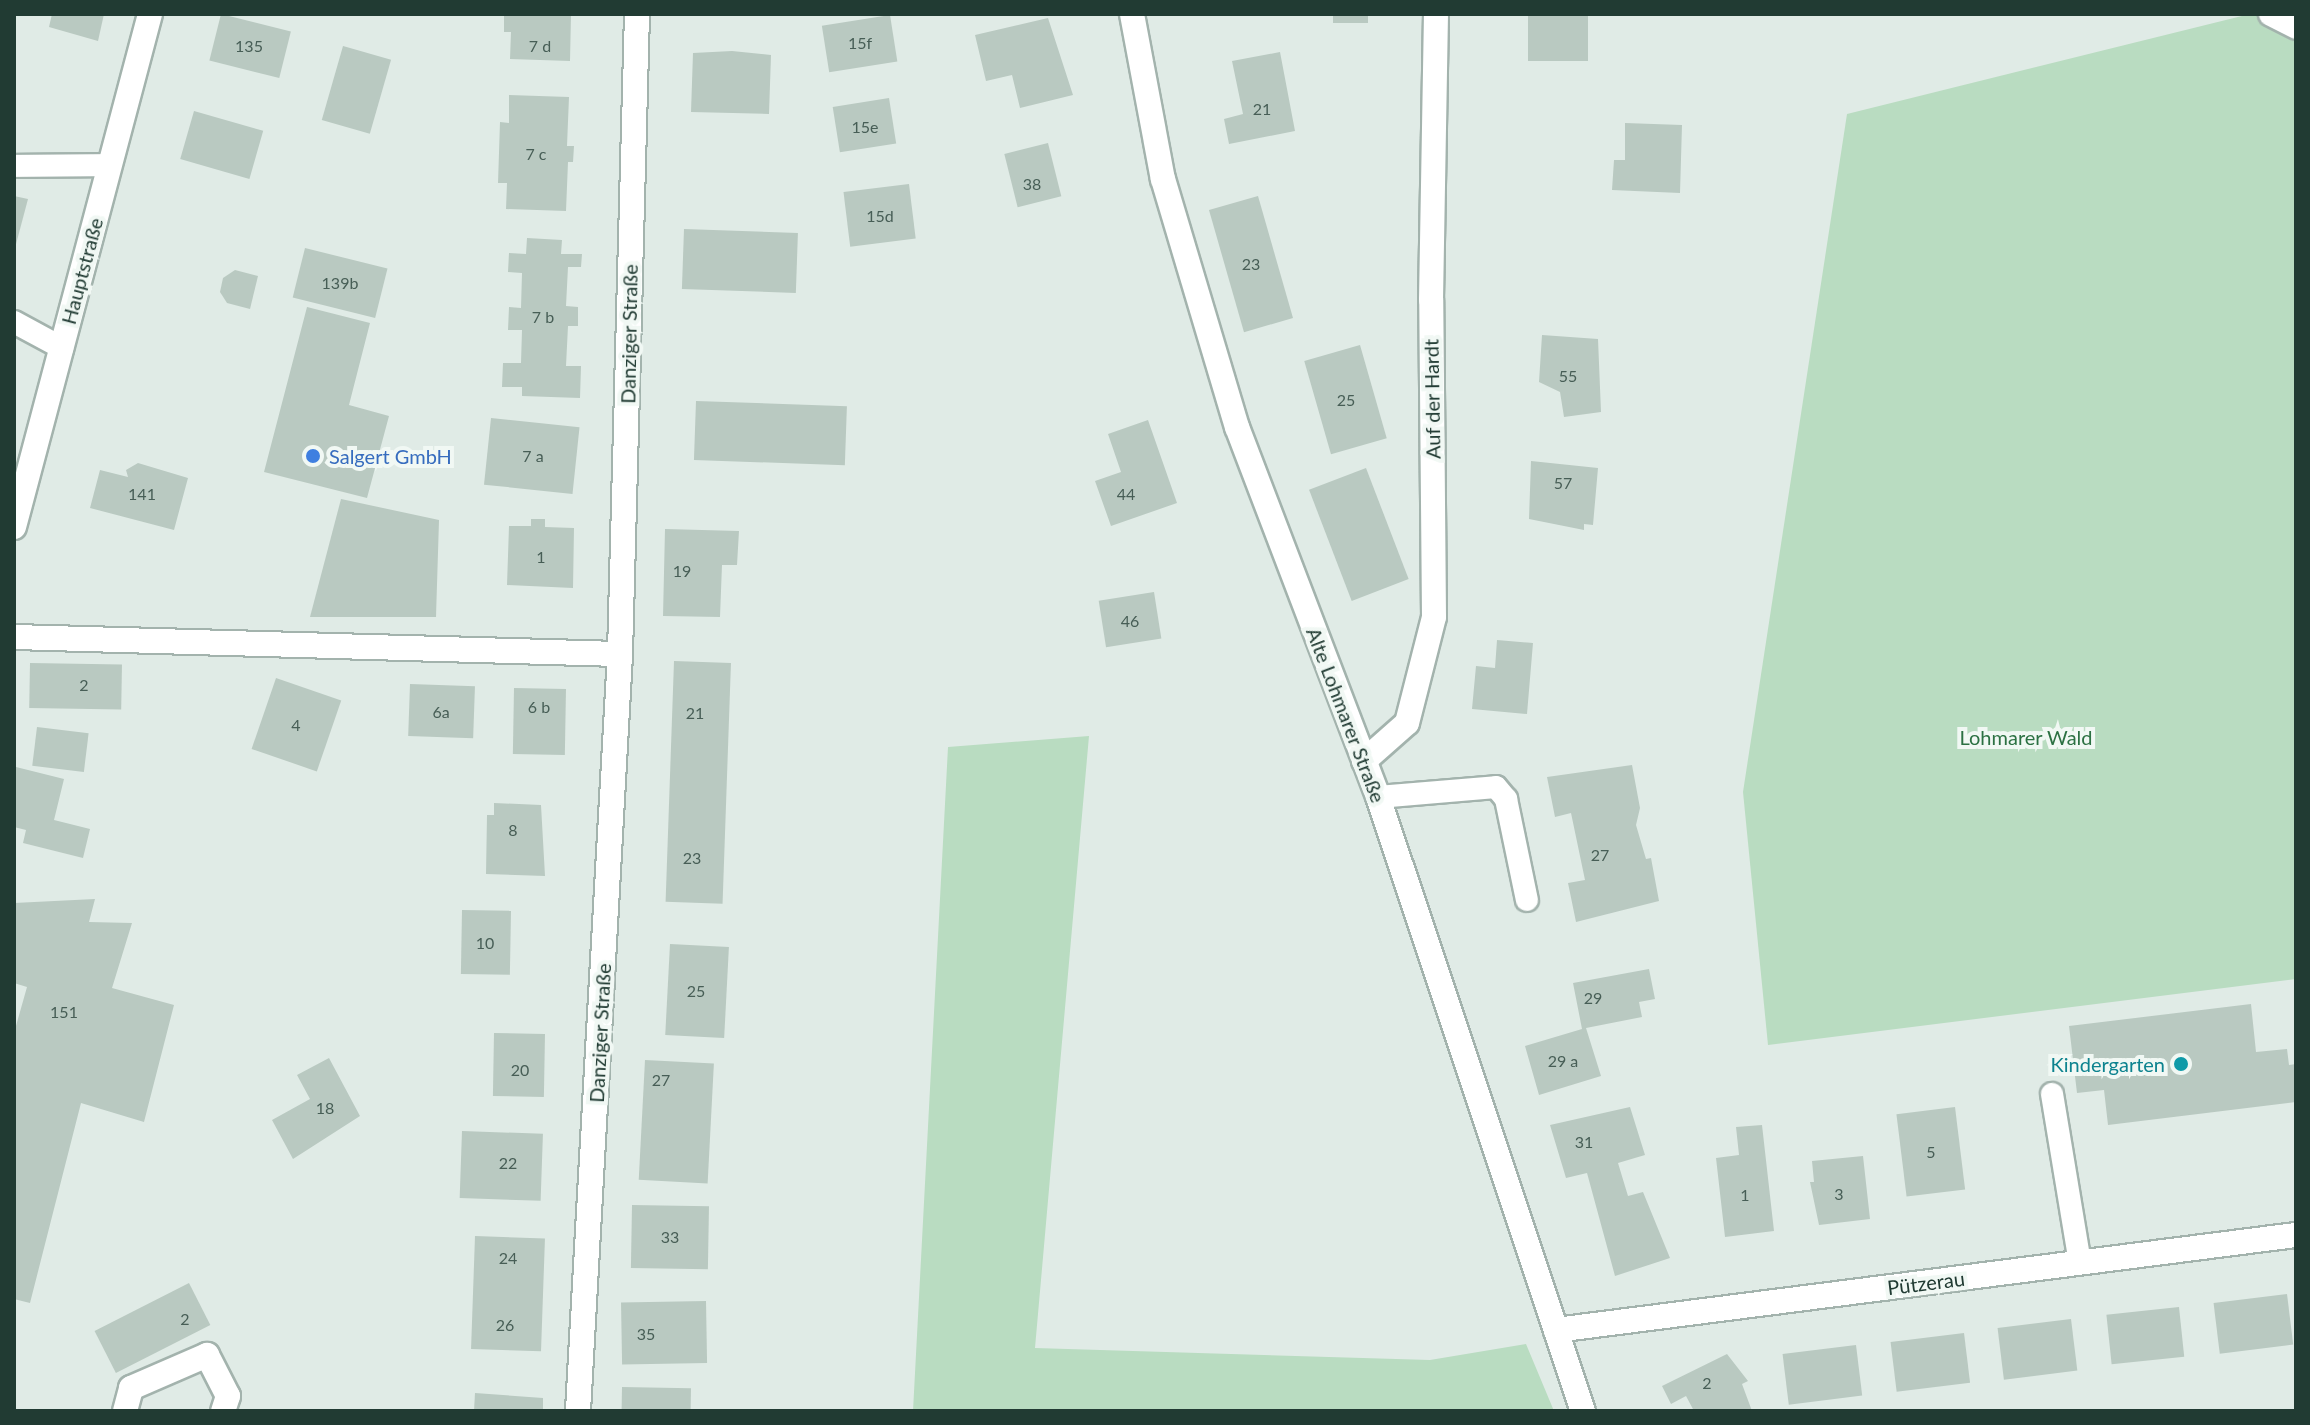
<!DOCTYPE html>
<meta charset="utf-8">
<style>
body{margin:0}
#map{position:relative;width:2310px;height:1425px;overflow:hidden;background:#e0ebe6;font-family:Lato,sans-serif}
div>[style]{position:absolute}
.green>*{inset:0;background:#b9dcc1}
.building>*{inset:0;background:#b9c9c1;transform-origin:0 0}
.roads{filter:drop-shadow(2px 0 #a3b3ad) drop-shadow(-2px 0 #a3b3ad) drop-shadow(0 2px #a3b3ad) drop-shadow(0 -2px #a3b3ad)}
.service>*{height:22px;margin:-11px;padding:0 11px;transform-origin:11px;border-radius:11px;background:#fff}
.minor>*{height:24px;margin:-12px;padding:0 12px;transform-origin:12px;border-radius:12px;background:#fff}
.secondary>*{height:24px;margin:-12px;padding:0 12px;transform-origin:12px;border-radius:12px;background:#fff}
.dots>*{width:22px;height:22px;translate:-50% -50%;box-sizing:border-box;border:4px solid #f1f8f4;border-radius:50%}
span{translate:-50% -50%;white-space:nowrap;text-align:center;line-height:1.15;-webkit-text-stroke:8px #f1f8f4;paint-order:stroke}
.number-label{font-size:16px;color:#475e56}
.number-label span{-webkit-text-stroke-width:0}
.street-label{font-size:20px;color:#213b33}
.shop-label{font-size:20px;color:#366cbe}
.left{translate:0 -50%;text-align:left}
.park-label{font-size:20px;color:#2c7143}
.culture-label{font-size:20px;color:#0d838f}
.right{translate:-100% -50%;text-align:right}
.frame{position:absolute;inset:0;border:16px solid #213b33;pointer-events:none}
</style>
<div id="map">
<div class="green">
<i style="clip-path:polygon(2250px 14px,2296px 14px,2296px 979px,1768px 1045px,1743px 792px,1847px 114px)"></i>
<i style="clip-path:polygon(1089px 736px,1035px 1348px,1430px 1360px,1526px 1344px,1554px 1411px,913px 1411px,948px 747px)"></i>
</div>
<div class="building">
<i style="clip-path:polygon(52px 14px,104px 14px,98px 41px,49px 27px)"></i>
<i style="left:221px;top:14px;width:72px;height:48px;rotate:14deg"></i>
<i style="clip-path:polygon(504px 14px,571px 14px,570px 61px,510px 59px,511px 32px,504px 32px)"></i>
<i style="left:1333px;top:14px;width:35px;height:9px"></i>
<i style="left:1528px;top:14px;width:60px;height:47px"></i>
<i style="left:890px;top:15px;width:47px;height:69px;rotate:81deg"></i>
<i style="clip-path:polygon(1048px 18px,1073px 95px,1020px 108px,1012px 75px,986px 81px,975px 35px)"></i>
<i style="left:343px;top:46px;width:50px;height:77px;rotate:16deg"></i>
<i style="clip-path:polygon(732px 51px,771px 55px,769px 114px,691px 112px,693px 53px)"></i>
<i style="clip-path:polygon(1280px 52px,1295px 131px,1229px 144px,1224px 119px,1243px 114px,1232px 61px)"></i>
<i style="clip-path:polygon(509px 95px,569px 97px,567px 146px,574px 146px,573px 162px,568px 162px,566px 211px,506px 209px,507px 183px,498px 183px,500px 122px,509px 123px)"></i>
<i style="left:889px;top:98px;width:46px;height:57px;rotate:81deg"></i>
<i style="left:194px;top:111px;width:72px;height:50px;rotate:16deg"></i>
<i style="clip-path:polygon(1625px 123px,1682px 125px,1680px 193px,1612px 190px,1614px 160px,1625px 160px)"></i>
<i style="left:1048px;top:143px;width:55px;height:45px;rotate:76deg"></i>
<i style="left:909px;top:184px;width:55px;height:66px;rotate:83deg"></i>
<i style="clip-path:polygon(14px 196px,28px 199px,15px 248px,14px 248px)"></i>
<i style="left:1258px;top:196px;width:127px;height:51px;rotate:74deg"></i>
<i style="left:684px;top:229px;width:114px;height:60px;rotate:2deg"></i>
<i style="clip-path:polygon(527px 238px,562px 240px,561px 254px,582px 254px,581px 267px,568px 267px,566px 306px,578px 307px,578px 326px,568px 326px,566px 366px,581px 366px,580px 398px,522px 396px,522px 387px,502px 387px,503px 363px,521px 363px,522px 330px,508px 330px,509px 307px,521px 308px,522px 273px,508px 272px,509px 253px,526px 254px)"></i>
<i style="left:305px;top:248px;width:85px;height:51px;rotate:14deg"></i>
<i style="clip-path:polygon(235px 270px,258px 276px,250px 309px,227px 303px,220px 292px,223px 278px)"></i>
<i style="clip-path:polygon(307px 307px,370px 323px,349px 405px,389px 416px,367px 498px,264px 472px)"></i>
<i style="clip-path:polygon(1542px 335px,1598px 339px,1601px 412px,1564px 417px,1560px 392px,1539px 382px)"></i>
<i style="left:1360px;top:345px;width:97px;height:58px;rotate:74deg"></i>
<i style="left:696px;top:401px;width:151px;height:59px;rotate:2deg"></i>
<i style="left:491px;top:418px;width:89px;height:67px;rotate:6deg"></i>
<i style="clip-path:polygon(1148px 420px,1177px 503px,1111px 526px,1095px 481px,1121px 472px,1108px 434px)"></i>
<i style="clip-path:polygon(1531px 461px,1598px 468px,1593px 525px,1584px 524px,1584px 530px,1529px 519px)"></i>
<i style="clip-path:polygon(138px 463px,188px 478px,174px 530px,90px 508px,100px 470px,128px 477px,126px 470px)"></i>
<i style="left:1366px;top:468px;width:119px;height:61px;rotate:69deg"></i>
<i style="clip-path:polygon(341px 499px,439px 520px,436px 617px,310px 617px)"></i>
<i style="clip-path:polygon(531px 519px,545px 519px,545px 527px,574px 528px,573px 588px,507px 585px,509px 526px,531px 526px)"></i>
<i style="clip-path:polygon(665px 529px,739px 531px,737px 565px,722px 565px,720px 617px,663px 616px)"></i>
<i style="left:1154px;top:592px;width:47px;height:56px;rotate:81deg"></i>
<i style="clip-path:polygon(1497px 640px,1533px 643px,1527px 714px,1472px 709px,1476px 666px,1495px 668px)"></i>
<i style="left:674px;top:661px;width:57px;height:241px;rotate:2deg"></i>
<i style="left:30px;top:663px;width:92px;height:45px;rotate:1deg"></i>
<i style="left:276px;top:678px;width:69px;height:75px;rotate:19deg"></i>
<i style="left:410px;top:684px;width:65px;height:52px;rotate:2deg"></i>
<i style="left:514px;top:688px;width:52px;height:66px;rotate:1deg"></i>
<i style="left:37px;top:727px;width:52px;height:39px;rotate:7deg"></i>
<i style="clip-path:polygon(1632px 765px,1640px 808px,1636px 825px,1646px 859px,1651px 858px,1659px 901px,1576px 922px,1568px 883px,1585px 880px,1571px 813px,1555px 817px,1547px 777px)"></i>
<i style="clip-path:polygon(16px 767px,64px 779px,54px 820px,90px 829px,83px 858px,23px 843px,26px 830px,14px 827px)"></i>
<i style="clip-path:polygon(494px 803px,541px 805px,545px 876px,486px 874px,487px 815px,494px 815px)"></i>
<i style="clip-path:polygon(95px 899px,89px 922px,132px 923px,112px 988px,174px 1005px,144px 1122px,81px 1103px,30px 1303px,14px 1299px,14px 1033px,27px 987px,14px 983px,14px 903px)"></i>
<i style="left:462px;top:910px;width:49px;height:64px;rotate:1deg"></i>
<i style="left:670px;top:944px;width:59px;height:91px;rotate:3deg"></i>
<i style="clip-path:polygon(1649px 969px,1655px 999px,1639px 1002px,1642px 1017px,1586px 1028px,1601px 1076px,1539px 1095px,1525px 1046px,1582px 1029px,1573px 983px)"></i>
<i style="clip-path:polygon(2251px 1004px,2256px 1052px,2287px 1049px,2289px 1065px,2296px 1064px,2296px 1102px,2108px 1125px,2104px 1090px,2077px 1093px,2069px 1026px)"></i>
<i style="left:494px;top:1033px;width:51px;height:63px;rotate:1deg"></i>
<i style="clip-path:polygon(329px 1058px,360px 1116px,293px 1159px,272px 1120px,310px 1099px,297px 1075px)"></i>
<i style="left:645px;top:1060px;width:69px;height:120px;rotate:3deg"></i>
<i style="clip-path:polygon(1630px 1107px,1645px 1155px,1618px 1163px,1628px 1196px,1643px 1192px,1670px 1258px,1615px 1276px,1587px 1173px,1566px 1178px,1550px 1125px)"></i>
<i style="left:1955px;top:1107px;width:83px;height:59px;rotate:83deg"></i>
<i style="clip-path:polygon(1762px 1125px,1774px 1231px,1725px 1237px,1716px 1158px,1739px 1155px,1736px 1127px)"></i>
<i style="left:462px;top:1131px;width:81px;height:67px;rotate:2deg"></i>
<i style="clip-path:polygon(1863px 1156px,1870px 1219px,1819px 1225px,1810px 1182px,1814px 1182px,1812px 1161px)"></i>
<i style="left:632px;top:1205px;width:77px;height:63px;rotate:1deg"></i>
<i style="left:475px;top:1236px;width:70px;height:113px;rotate:2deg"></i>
<i style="left:189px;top:1283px;width:47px;height:106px;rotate:63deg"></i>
<i style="left:2287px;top:1294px;width:51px;height:74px;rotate:83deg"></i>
<i style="left:706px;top:1301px;width:62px;height:85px;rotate:89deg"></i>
<i style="left:2179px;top:1307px;width:50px;height:73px;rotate:84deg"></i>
<i style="left:2071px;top:1319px;width:52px;height:74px;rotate:83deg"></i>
<i style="left:1964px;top:1333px;width:50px;height:74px;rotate:83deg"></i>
<i style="left:1856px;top:1345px;width:51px;height:74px;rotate:83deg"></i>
<i style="clip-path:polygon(1727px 1354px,1748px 1381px,1742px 1384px,1752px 1411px,1694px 1411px,1686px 1396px,1671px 1404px,1662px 1386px)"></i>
<i style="left:622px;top:1387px;width:69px;height:24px;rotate:1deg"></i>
<i style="clip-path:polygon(475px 1393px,543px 1398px,543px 1411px,474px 1411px)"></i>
</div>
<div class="roads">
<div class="service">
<i style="left:14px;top:166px;width:96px;rotate:-0.6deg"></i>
<i style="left:14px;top:322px;width:55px;rotate:28.4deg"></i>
<i style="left:1378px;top:797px;width:118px;rotate:-4.8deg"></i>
<i style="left:1496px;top:787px;width:16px;rotate:50deg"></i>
<i style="left:1506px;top:799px;width:103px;rotate:78.3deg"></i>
<i style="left:2052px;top:1094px;width:171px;rotate:80.6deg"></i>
</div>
<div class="minor">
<i style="left:1132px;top:14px;width:168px;rotate:79.4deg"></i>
<i style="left:1163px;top:179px;width:259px;rotate:73.4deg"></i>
<i style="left:1237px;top:427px;width:396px;rotate:69.1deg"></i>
<i style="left:1378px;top:797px;width:647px;rotate:71.54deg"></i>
<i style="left:2271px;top:14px;width:28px;rotate:27deg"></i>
<i style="left:14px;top:637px;width:606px;rotate:1.61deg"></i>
<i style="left:1364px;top:761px;width:57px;rotate:-41.5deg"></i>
<i style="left:1407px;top:723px;width:109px;rotate:-75.7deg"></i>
<i style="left:1434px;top:617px;width:317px;rotate:-90.5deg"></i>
<i style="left:1431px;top:300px;width:286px;rotate:-89deg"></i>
<i style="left:1556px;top:1330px;width:746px;rotate:-7.32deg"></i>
<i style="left:125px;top:1411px;width:24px;rotate:-75deg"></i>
<i style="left:131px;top:1388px;width:83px;rotate:-23.5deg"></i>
<i style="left:207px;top:1355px;width:46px;rotate:62.9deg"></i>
<i style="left:228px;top:1396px;width:16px;rotate:108deg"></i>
<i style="left:578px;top:1411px;width:758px;rotate:-86.82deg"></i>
<i style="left:620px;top:654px;width:640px;rotate:-88.48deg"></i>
</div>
<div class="secondary">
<i style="left:14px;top:527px;width:531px;rotate:-75.15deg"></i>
</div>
</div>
<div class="dots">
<i style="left:313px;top:456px;background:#3f7fe0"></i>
<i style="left:2181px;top:1064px;background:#0f9aa8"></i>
</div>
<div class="number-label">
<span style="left:860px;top:43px">15f</span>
<span style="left:249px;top:46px">135</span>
<span style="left:540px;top:46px">7 d</span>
<span style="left:1262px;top:109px">21</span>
<span style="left:865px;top:127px">15e</span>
<span style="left:536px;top:154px">7 c</span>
<span style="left:1032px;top:184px">38</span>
<span style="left:880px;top:216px">15d</span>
<span style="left:1251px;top:264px">23</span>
<span style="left:340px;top:283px">139b</span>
<span style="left:543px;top:317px">7 b</span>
<span style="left:1568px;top:376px">55</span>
<span style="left:1346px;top:400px">25</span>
<span style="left:533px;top:456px">7 a</span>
<span style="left:1563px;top:483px">57</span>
<span style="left:142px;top:494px">141</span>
<span style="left:1126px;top:494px">44</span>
<span style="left:541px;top:557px">1</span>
<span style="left:682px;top:571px">19</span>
<span style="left:1130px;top:621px">46</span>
<span style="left:84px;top:685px">2</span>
<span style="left:539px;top:707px">6 b</span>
<span style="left:441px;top:712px">6a</span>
<span style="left:695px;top:713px">21</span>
<span style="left:296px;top:725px">4</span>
<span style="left:513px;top:830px">8</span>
<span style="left:1600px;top:855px">27</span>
<span style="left:692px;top:858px">23</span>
<span style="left:485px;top:943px">10</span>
<span style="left:696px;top:991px">25</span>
<span style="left:1593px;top:998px">29</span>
<span style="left:64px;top:1012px">151</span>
<span style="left:1563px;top:1061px">29 a</span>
<span style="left:520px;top:1070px">20</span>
<span style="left:661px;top:1080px">27</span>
<span style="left:325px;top:1108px">18</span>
<span style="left:1584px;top:1142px">31</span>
<span style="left:1931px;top:1152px">5</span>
<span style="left:508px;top:1163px">22</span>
<span style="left:1839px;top:1194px">3</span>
<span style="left:1745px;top:1195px">1</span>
<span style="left:670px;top:1237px">33</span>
<span style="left:508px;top:1258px">24</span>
<span style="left:185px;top:1319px">2</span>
<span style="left:505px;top:1325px">26</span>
<span style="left:646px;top:1334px">35</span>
<span style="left:1707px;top:1383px">2</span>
</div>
<div class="street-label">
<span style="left:82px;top:271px;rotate:-75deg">Hauptstraße</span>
<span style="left:629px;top:334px;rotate:-89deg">Danziger Straße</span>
<span style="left:1432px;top:399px;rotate:-91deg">Auf der Hardt</span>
<span style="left:1346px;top:715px;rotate:69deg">Alte Lohmarer Straße</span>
<span style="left:600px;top:1033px;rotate:-87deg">Danziger Straße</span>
<span style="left:1926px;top:1283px;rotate:-7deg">Pützerau</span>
</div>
<div class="shop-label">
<span class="left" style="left:329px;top:456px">Salgert GmbH</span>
</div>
<div class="park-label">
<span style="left:2026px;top:737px">Lohmarer Wald</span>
</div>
<div class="culture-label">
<span class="right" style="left:2165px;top:1064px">Kindergarten</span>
</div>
<div class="frame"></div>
</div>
